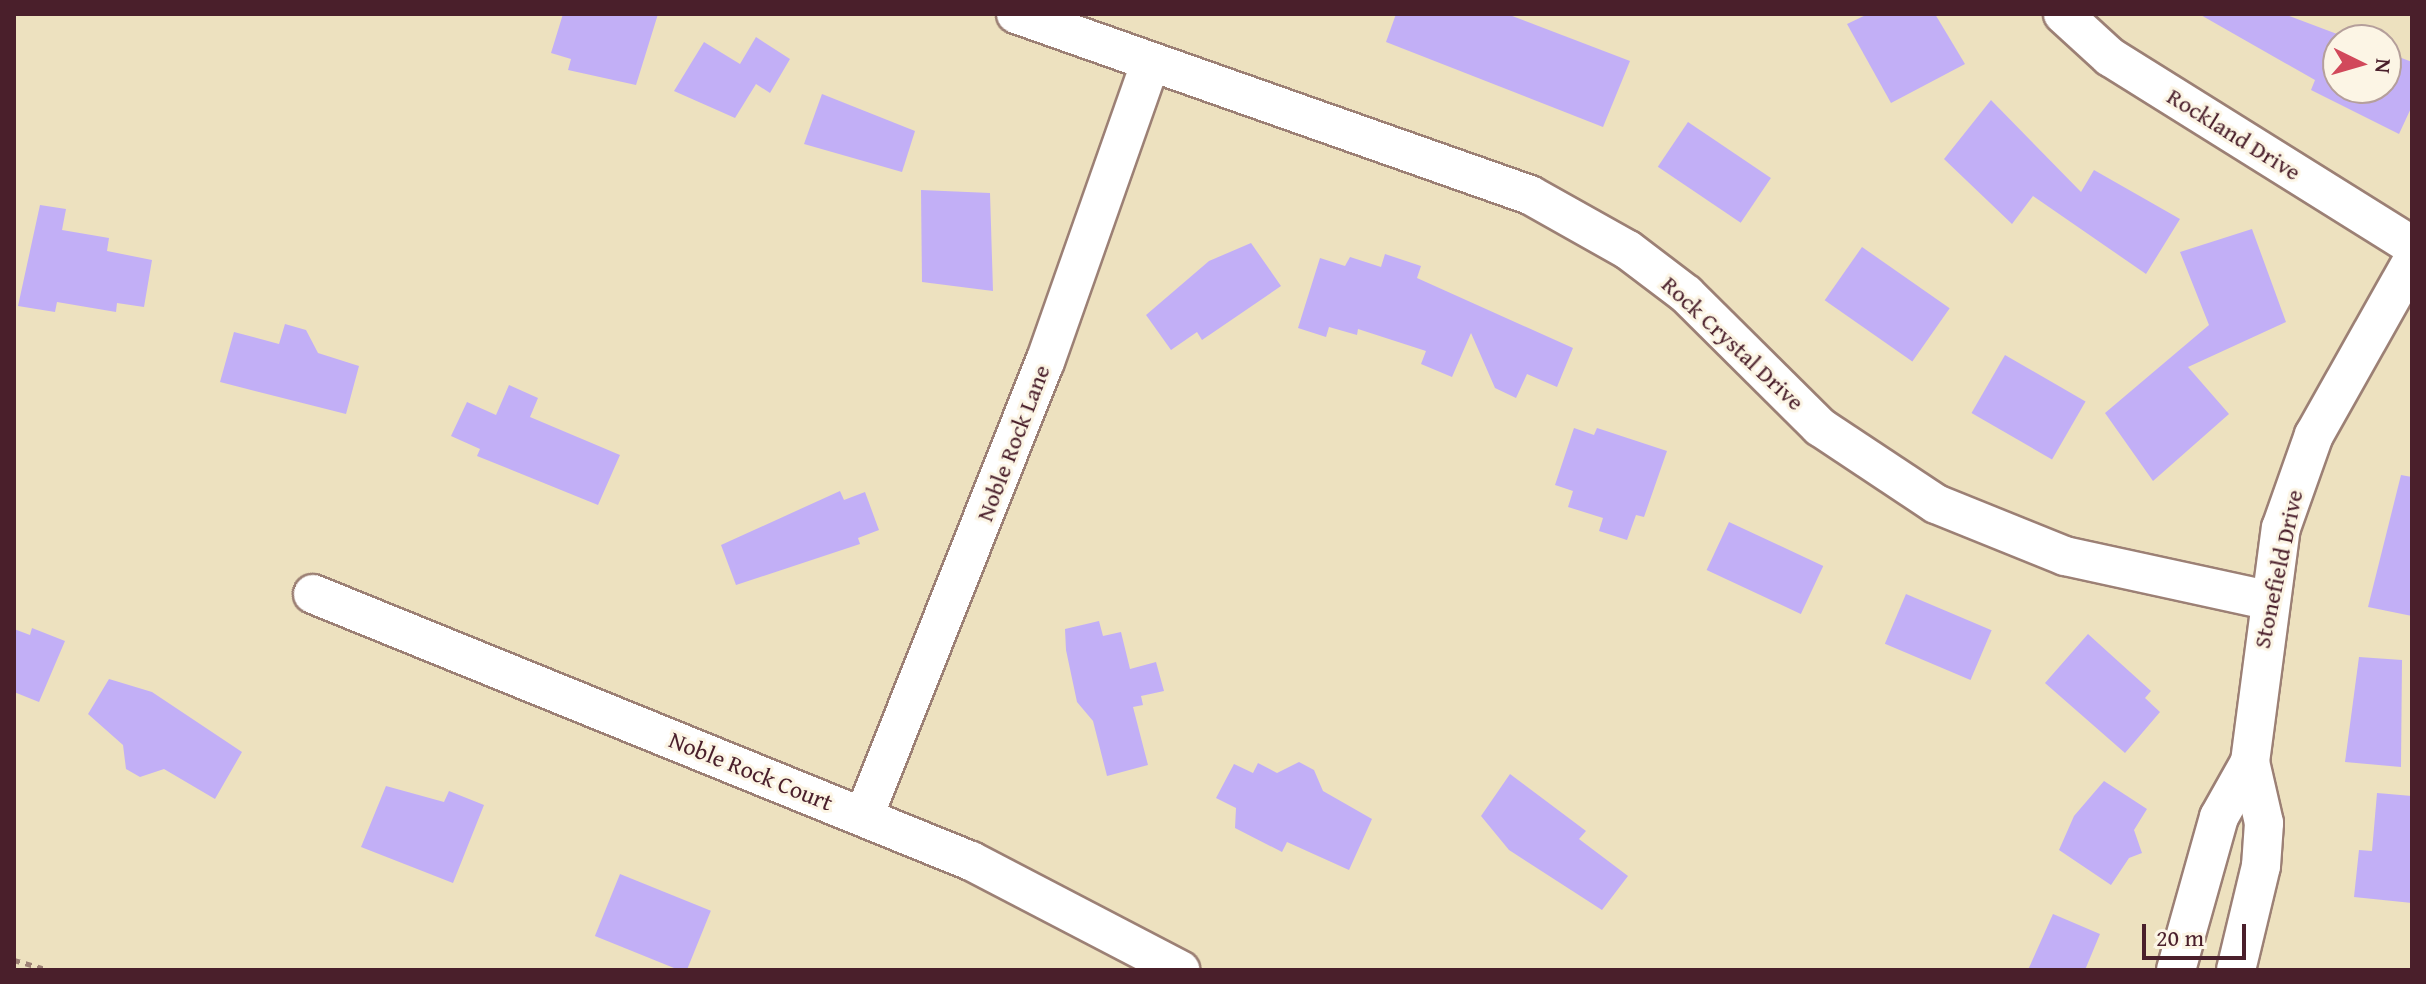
<!DOCTYPE html>
<style>
body{margin:0}
#map{position:relative;width:2426px;height:984px;overflow:hidden;background:#ede1bf;font-family:"Gentium Book Plus",serif}
div>[style]{position:absolute}
.building>*{inset:0;background:#c2aff6;transform-origin:0 0}
.path>*{height:5px;margin-top:-2.5px;transform-origin:0;background:repeating-linear-gradient(90deg,#9c8075 0 6px,transparent 0 12px)}
.roads{filter:drop-shadow(2px 0 #9c8075) drop-shadow(-2px 0 #9c8075) drop-shadow(0 2px #9c8075) drop-shadow(0 -2px #9c8075)}
.street>*{height:38px;margin:-19px;padding:0 19px;transform-origin:19px;border-radius:19px;background:#fff}
span{translate:-50% -50%;white-space:nowrap;text-align:center;line-height:1.15;-webkit-text-stroke:6px #fcf5e5;paint-order:stroke}
.street-label{font-size:24px;color:#4a1f2b}
.frame{position:absolute;inset:0;border:16px solid #4a1f2b;pointer-events:none}
.north{position:absolute;left:2322px;top:24px;width:80px;height:80px;box-sizing:border-box;background:#fcf5e5;border:2px solid #b59f9b;border-radius:50%;rotate:95deg;font-size:22px;font-weight:700;line-height:32px;text-align:center;color:#4a1f2b}
.north::after{content:'';display:block;margin:auto;width:28px;height:36px;background:#d1495b;clip-path:polygon(50% 0,100% 100%,50% 72%,0 100%)}
.scale{position:absolute;left:2142px;top:924px;width:104px;height:36px;box-sizing:border-box;border:4px solid #4a1f2b;border-top:0;padding-left:10px;font-size:24px;line-height:28px;white-space:nowrap;color:#4a1f2b;-webkit-text-stroke:6px #fcf5e5;paint-order:stroke}
</style>
<div id="map">
<div class="building">
<i style="clip-path:polygon(563px 14px,658px 14px,636px 85px,568px 70px,571px 59px,551px 53px)"></i>
<i style="clip-path:polygon(1396px 14px,1507px 14px,1630px 61px,1603px 127px,1386px 42px)"></i>
<i style="clip-path:polygon(1868px 14px,1935px 14px,1965px 64px,1891px 103px,1847px 24px)"></i>
<i style="clip-path:polygon(2199px 14px,2284px 14px,2353px 40px,2338px 40px,2338px 88px,2386px 88px,2386px 52px,2412px 62px,2412px 106px,2399px 134px,2311px 90px,2315px 80px)"></i>
<i style="clip-path:polygon(756px 37px,790px 59px,770px 93px,756px 84px,735px 118px,674px 91px,704px 42px,740px 64px)"></i>
<i style="clip-path:polygon(822px 94px,915px 131px,902px 172px,804px 144px)"></i>
<i style="clip-path:polygon(1991px 100px,2081px 192px,2094px 170px,2180px 219px,2146px 274px,2033px 196px,2012px 224px,1944px 159px)"></i>
<i style="left:1688px;top:122px;width:100px;height:54px;rotate:34deg"></i>
<i style="clip-path:polygon(921px 190px,990px 193px,993px 291px,922px 282px)"></i>
<i style="clip-path:polygon(40px 205px,66px 209px,62px 230px,109px 238px,107px 251px,152px 260px,144px 307px,117px 303px,116px 312px,57px 302px,55px 312px,18px 306px)"></i>
<i style="clip-path:polygon(2252px 229px,2286px 322px,2188px 367px,2229px 414px,2153px 481px,2105px 413px,2209px 325px,2180px 252px)"></i>
<i style="clip-path:polygon(1251px 243px,1281px 286px,1202px 340px,1197px 332px,1171px 350px,1146px 315px,1209px 261px)"></i>
<i style="left:1862px;top:247px;width:107px;height:65px;rotate:35deg"></i>
<i style="clip-path:polygon(1385px 254px,1421px 266px,1417px 278px,1573px 348px,1557px 387px,1527px 374px,1516px 398px,1495px 388px,1471px 333px,1452px 377px,1421px 364px,1426px 351px,1358px 329px,1357px 335px,1329px 327px,1326px 337px,1298px 328px,1320px 258px,1345px 266px,1350px 257px,1381px 267px)"></i>
<i style="clip-path:polygon(285px 324px,306px 330px,318px 353px,359px 366px,346px 414px,220px 382px,234px 332px,279px 344px)"></i>
<i style="left:2005px;top:355px;width:93px;height:67px;rotate:30deg"></i>
<i style="clip-path:polygon(509px 385px,538px 398px,530px 417px,620px 455px,598px 505px,477px 456px,480px 449px,451px 436px,467px 402px,496px 415px)"></i>
<i style="clip-path:polygon(1574px 428px,1594px 435px,1597px 428px,1667px 451px,1644px 517px,1636px 515px,1627px 540px,1599px 531px,1603px 518px,1568px 507px,1573px 491px,1555px 485px)"></i>
<i style="clip-path:polygon(2401px 475px,2412px 477px,2412px 616px,2368px 607px)"></i>
<i style="clip-path:polygon(840px 491px,844px 500px,865px 492px,879px 530px,858px 538px,860px 544px,736px 585px,721px 545px)"></i>
<i style="left:1729px;top:522px;width:104px;height:53px;rotate:25deg"></i>
<i style="left:1906px;top:594px;width:93px;height:54px;rotate:23deg"></i>
<i style="clip-path:polygon(1099px 621px,1103px 636px,1121px 632px,1130px 669px,1156px 662px,1164px 691px,1141px 696px,1143px 705px,1133px 707px,1148px 765px,1107px 776px,1093px 721px,1077px 702px,1066px 650px,1065px 629px)"></i>
<i style="clip-path:polygon(32px 628px,65px 641px,39px 702px,14px 692px,14px 629px,30px 635px)"></i>
<i style="clip-path:polygon(2088px 634px,2151px 691px,2145px 698px,2160px 712px,2125px 753px,2045px 683px)"></i>
<i style="clip-path:polygon(2359px 657px,2402px 660px,2401px 767px,2345px 762px)"></i>
<i style="clip-path:polygon(109px 679px,152px 692px,242px 752px,215px 799px,164px 769px,140px 777px,126px 769px,123px 745px,88px 714px)"></i>
<i style="clip-path:polygon(1299px 762px,1314px 770px,1323px 791px,1372px 819px,1349px 870px,1287px 842px,1282px 852px,1235px 828px,1236px 808px,1216px 798px,1234px 764px,1253px 773px,1258px 763px,1277px 773px)"></i>
<i style="clip-path:polygon(1510px 774px,1586px 831px,1579px 839px,1628px 876px,1602px 910px,1509px 850px,1481px 816px)"></i>
<i style="clip-path:polygon(2104px 781px,2147px 809px,2134px 830px,2142px 853px,2129px 858px,2111px 885px,2059px 850px,2074px 816px)"></i>
<i style="clip-path:polygon(386px 786px,444px 802px,449px 791px,484px 805px,453px 883px,361px 847px)"></i>
<i style="clip-path:polygon(2377px 793px,2412px 796px,2412px 903px,2354px 897px,2359px 850px,2372px 851px)"></i>
<i style="left:620px;top:874px;width:98px;height:67px;rotate:22deg"></i>
<i style="clip-path:polygon(2053px 914px,2100px 934px,2085px 970px,2028px 970px)"></i>
</div>
<div class="path">
<i style="left:14px;top:960px;width:37px;rotate:16deg"></i>
</div>
<div class="roads">
<div class="street">
<i style="left:1016px;top:14px;width:545px;rotate:19.4deg"></i>
<i style="left:1530px;top:195px;width:112px;rotate:29.3deg"></i>
<i style="left:1628px;top:250px;width:73px;rotate:37.2deg"></i>
<i style="left:1686px;top:294px;width:189px;rotate:44.8deg"></i>
<i style="left:1820px;top:427px;width:139px;rotate:33.6deg"></i>
<i style="left:1936px;top:504px;width:139px;rotate:22deg"></i>
<i style="left:2065px;top:556px;width:206px;rotate:12.3deg"></i>
<i style="left:2063px;top:14px;width:64px;rotate:42.5deg"></i>
<i style="left:2110px;top:57px;width:356px;rotate:32deg"></i>
<i style="left:313px;top:594px;width:710px;rotate:22.09deg"></i>
<i style="left:971px;top:861px;width:236px;rotate:27.5deg"></i>
<i style="left:864px;top:816px;width:489px;rotate:-68.3deg"></i>
<i style="left:1045px;top:362px;width:316px;rotate:-70.6deg"></i>
<i style="left:2176px;top:970px;width:159px;rotate:-74.3deg"></i>
<i style="left:2219px;top:817px;width:63px;rotate:-60.6deg"></i>
<i style="left:2236px;top:970px;width:107px;rotate:-76.5deg"></i>
<i style="left:2261px;top:866px;width:43px;rotate:-86deg"></i>
<i style="left:2264px;top:823px;width:63px;rotate:-102.9deg"></i>
<i style="left:2250px;top:762px;width:236px;rotate:-82.5deg"></i>
<i style="left:2281px;top:528px;width:99px;rotate:-70.5deg"></i>
<i style="left:2314px;top:435px;width:200px;rotate:-60.6deg"></i>
</div>
</div>
<div class="street-label">
<span style="left:2234px;top:134px;rotate:32deg">Rockland Drive</span>
<span style="left:1733px;top:343px;rotate:43deg">Rock Crystal Drive</span>
<span style="left:1013px;top:443px;rotate:-69deg">Noble Rock Lane</span>
<span style="left:2278px;top:569px;rotate:-78deg">Stonefield Drive</span>
<span style="left:751px;top:771px;rotate:22deg">Noble Rock Court</span>
</div>
<div class="frame"></div>
<div class="north">N</div>
<div class="scale">20 m</div>
</div>
